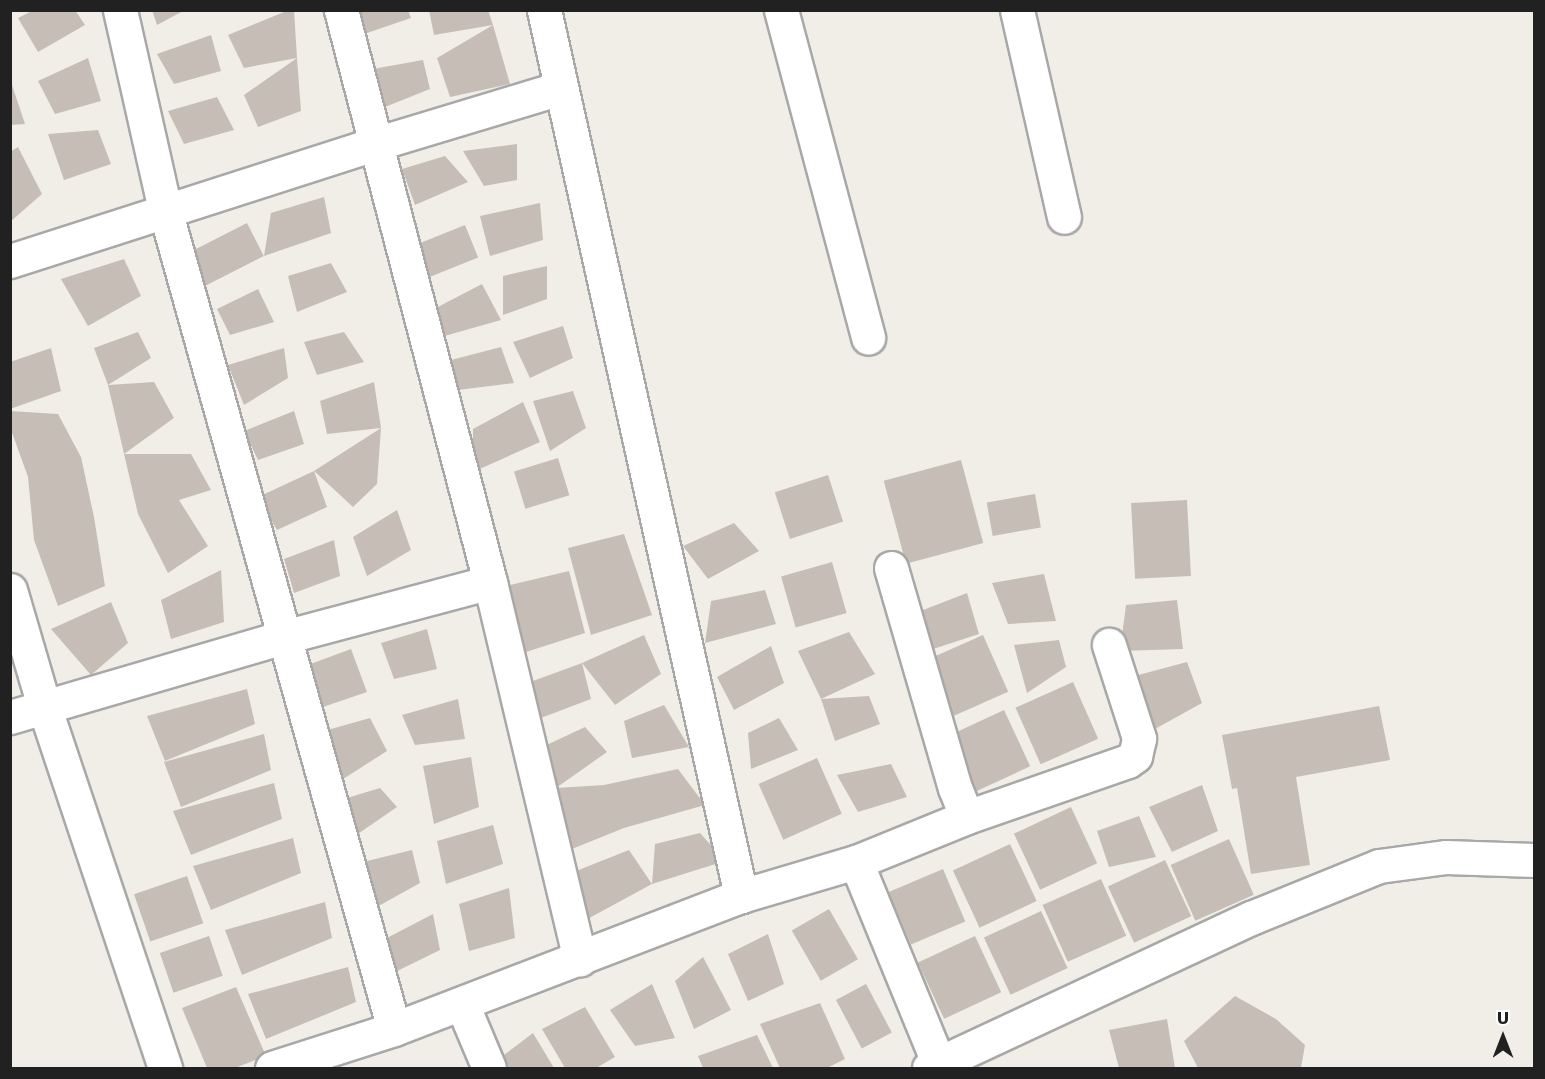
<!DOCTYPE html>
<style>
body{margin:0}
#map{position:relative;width:1545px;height:1079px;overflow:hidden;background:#f1eee7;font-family:"DejaVu Sans",sans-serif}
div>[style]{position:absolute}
.building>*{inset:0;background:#c6beb6;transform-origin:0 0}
.roads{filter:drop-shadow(2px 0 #a8a8a8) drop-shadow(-2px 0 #a8a8a8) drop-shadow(0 2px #a8a8a8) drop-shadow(0 -2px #a8a8a8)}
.minor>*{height:33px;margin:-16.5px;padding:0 16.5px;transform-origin:16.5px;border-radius:16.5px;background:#fff}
span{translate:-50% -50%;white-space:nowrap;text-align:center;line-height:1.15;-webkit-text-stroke:5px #fff;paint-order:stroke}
.frame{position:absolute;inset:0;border:12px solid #212121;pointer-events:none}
.north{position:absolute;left:1473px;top:1007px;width:60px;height:60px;-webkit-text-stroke:4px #fff;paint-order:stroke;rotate:0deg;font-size:16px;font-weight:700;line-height:24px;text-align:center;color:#212121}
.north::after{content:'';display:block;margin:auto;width:21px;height:27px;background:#212121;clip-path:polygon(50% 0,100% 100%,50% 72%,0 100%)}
</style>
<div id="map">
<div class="building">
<i style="clip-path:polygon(34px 10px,75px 10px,85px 25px,38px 52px,18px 18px)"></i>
<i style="clip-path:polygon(152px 10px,185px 10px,157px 25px)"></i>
<i style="clip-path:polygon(289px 10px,294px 10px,297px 58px,244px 68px,228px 35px)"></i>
<i style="clip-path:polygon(347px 10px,408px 10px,411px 18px,361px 35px)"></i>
<i style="clip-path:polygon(429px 10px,488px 10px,493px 25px,510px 84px,450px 97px,437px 58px,493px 25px,434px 35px)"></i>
<i style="clip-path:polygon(211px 35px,221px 71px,174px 84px,157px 54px)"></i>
<i style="clip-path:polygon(88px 58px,101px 101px,55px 114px,38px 81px)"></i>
<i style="clip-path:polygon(297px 58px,301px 111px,258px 127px,244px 95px)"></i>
<i style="clip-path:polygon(423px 60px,430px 89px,380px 109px,367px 70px)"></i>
<i style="clip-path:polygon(10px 82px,11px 82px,25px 124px,10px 125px)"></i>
<i style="clip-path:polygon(217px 97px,234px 130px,184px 144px,168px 111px)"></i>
<i style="clip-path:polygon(98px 130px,111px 164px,64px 180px,48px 134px)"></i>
<i style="clip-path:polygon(517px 144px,517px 180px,484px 186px,463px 151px)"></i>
<i style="clip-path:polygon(18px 147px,42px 194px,10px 222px,10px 152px)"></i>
<i style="clip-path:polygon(445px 156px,468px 182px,415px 205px,402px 169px)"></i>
<i style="clip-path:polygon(324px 197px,331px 233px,264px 256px,271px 213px)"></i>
<i style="clip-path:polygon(540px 203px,543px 240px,490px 256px,480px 216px)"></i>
<i style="left:247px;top:223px;width:37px;height:71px;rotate:63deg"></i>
<i style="left:465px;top:225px;width:35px;height:59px;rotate:68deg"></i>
<i style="clip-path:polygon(124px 259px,141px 296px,88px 326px,61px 279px)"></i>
<i style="clip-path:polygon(331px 263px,347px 292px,297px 312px,288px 276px)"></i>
<i style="clip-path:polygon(547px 266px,547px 299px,503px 315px,503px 276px)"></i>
<i style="clip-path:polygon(482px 284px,501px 320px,441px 337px,432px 310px)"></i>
<i style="clip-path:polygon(258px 289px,274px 322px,230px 335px,217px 309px)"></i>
<i style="clip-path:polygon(563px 326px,573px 358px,530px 378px,513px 342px)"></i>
<i style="clip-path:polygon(138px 332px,151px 358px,108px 385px,94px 348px)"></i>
<i style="clip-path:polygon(344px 332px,364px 362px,317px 375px,304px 342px)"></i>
<i style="clip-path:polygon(501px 347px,514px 383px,458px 390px,451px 360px)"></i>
<i style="clip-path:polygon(51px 348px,61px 391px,10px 409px,10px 362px)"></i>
<i style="clip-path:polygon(284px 348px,288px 378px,244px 405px,228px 365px)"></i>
<i style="clip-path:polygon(154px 382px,174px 418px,124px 454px,191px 454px,211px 490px,179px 500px,208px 546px,168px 573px,138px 514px,108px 385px)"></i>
<i style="clip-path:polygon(374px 382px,381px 428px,377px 484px,353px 507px,314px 471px,327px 507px,277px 530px,258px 497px,314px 471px,381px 428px,327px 434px,320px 401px)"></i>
<i style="clip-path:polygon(573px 391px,586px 428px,550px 451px,533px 401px)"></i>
<i style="clip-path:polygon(523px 402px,540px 442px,473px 472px,473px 429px)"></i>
<i style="clip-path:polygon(10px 411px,58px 414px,81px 457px,94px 517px,105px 586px,58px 606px,34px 540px,28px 477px,10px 427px)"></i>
<i style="clip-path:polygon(294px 411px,304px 444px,258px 460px,244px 431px)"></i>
<i style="left:558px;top:458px;width:39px;height:46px;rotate:73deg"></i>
<i style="left:961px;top:460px;width:86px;height:80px;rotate:75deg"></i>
<i style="left:828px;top:475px;width:49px;height:56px;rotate:72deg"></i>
<i style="left:1035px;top:494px;width:34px;height:49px;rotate:80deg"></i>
<i style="left:1187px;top:500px;width:76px;height:56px;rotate:87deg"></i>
<i style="clip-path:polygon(397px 510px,411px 550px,367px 576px,353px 537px)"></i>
<i style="clip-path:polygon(734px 523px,759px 551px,708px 579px,683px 546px)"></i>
<i style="clip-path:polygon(624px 534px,652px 615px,591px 635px,568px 548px)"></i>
<i style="clip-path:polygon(334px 540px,340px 576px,294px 593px,284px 559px)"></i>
<i style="left:832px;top:562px;width:53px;height:53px;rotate:74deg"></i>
<i style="clip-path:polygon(221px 570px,224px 622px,171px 639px,161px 600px)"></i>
<i style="clip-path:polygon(569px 571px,585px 633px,523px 653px,498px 588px)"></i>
<i style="clip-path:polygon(1044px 574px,1056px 621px,1008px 624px,992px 583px)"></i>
<i style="clip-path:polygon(765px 590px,776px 624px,705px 643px,711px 601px)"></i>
<i style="clip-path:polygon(967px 593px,979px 634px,927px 651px,905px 617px)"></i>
<i style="clip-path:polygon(1177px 600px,1183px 649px,1120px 651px,1126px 605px)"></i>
<i style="clip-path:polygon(111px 602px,128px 643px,91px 675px,51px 629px)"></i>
<i style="clip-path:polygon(427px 629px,437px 669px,394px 679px,381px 643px)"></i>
<i style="clip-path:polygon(849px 632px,875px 674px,821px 699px,869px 696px,880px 724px,835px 741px,821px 699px,798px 651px)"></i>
<i style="clip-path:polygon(644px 635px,661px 674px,615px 705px,582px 663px,591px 699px,525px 724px,522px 685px,582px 663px)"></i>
<i style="left:983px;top:635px;width:62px;height:63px;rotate:66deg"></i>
<i style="clip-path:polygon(1059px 640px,1066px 667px,1027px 693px,1014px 645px)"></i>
<i style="clip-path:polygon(771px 646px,784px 683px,734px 710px,717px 677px)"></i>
<i style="clip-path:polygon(351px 649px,367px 692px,320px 708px,297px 669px)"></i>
<i style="clip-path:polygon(1187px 662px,1202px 703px,1155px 729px,1131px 677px)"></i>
<i style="left:1073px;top:682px;width:62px;height:63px;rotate:66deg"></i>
<i style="clip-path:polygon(247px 689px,255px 724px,165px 761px,147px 716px)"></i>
<i style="clip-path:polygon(458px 699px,465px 739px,415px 745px,402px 715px)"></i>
<i style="clip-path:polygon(664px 705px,689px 747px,632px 758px,624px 721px)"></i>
<i style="clip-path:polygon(1379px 706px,1390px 760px,1296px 777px,1310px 865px,1251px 874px,1237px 788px,1232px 789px,1222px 735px)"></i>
<i style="left:1004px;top:710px;width:62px;height:63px;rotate:65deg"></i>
<i style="clip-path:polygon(370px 718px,387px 751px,340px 781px,324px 731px)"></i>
<i style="clip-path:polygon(779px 718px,798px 750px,751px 769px,748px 733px)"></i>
<i style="clip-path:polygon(585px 727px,607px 752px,556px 788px,536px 750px)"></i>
<i style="clip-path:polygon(264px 734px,271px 770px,181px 807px,164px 762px)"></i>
<i style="clip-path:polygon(471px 757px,479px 807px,434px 824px,423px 766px)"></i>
<i style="left:817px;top:758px;width:61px;height:64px;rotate:66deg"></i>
<i style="clip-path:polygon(891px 764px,907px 797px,858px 812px,837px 775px)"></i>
<i style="clip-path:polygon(678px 769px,705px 805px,624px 828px,562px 853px,556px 788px,604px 785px)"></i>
<i style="clip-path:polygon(274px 783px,282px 819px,191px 855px,173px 811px)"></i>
<i style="clip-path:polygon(1202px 785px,1218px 831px,1172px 852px,1149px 807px)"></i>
<i style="clip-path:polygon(380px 788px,397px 807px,352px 838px,337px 801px)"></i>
<i style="left:1071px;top:807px;width:62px;height:63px;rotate:65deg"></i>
<i style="clip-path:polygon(1139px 816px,1156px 857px,1109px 867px,1097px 831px)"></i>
<i style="clip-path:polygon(493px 825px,503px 864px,446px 884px,437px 841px)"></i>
<i style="clip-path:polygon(700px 833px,725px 861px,652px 884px,582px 922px,571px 873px,629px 850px,652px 884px,655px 844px)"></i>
<i style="clip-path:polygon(293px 838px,301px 873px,211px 910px,193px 866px)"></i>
<i style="left:1229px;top:839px;width:61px;height:64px;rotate:66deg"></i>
<i style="left:1010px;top:844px;width:63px;height:63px;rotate:65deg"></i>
<i style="clip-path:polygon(412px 850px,420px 883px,375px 908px,359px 863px)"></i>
<i style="left:1165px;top:860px;width:62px;height:63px;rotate:65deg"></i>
<i style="left:943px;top:869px;width:57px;height:59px;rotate:67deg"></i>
<i style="left:187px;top:876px;width:50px;height:56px;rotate:71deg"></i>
<i style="left:1101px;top:879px;width:62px;height:64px;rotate:66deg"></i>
<i style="clip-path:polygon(509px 888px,515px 938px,469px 951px,459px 904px)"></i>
<i style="clip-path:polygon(325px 902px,332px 938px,242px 975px,225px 930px)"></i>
<i style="left:829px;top:909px;width:58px;height:43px;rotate:60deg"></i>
<i style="left:1041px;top:911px;width:63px;height:63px;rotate:65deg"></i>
<i style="clip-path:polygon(433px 914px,440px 950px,387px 976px,383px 940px)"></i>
<i style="clip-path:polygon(768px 934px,784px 984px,748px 1001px,728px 954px)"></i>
<i style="left:209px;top:936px;width:42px;height:52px;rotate:71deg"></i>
<i style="left:975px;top:936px;width:62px;height:63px;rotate:65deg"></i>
<i style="clip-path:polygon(703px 957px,731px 1010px,694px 1029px,675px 981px)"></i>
<i style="clip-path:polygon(348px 967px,356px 1002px,266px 1039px,248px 994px)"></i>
<i style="clip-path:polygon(652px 984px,675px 1038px,635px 1046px,610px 1010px)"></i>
<i style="left:866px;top:984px;width:55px;height:34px;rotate:62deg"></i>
<i style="clip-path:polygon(236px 987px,266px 1056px,235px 1068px,207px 1068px,182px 1008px)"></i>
<i style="clip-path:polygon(1235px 996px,1276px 1019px,1305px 1045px,1301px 1068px,1198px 1068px,1184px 1041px)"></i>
<i style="clip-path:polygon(820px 1003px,845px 1059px,827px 1068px,780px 1068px,760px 1024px)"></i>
<i style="clip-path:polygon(585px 1007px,615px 1057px,596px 1068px,565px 1068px,542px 1029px)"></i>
<i style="clip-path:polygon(1167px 1019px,1175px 1068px,1119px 1068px,1109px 1030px)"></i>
<i style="clip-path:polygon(533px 1033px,554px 1068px,501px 1068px,496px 1061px)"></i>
<i style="clip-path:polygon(757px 1035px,773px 1068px,703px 1068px,698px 1056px)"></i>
</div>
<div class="roads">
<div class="minor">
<i style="left:120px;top:10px;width:205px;rotate:77.3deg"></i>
<i style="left:165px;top:210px;width:850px;rotate:74.38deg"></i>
<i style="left:341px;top:10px;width:591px;rotate:75.4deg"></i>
<i style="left:490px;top:582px;width:388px;rotate:76.6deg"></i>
<i style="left:544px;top:10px;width:908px;rotate:77.46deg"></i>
<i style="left:781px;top:10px;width:339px;rotate:75.1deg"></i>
<i style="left:1017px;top:10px;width:212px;rotate:77.2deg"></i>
<i style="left:10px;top:261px;width:383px;rotate:-17.8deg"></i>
<i style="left:375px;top:144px;width:194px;rotate:-16.8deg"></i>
<i style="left:891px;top:568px;width:229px;rotate:73.8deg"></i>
<i style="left:955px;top:788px;width:31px;rotate:68deg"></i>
<i style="left:10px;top:590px;width:121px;rotate:73.7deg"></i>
<i style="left:44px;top:706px;width:382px;rotate:71.5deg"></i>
<i style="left:10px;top:717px;width:285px;rotate:-16.3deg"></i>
<i style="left:284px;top:637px;width:213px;rotate:-14.9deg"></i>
<i style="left:856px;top:862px;width:218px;rotate:67.7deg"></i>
<i style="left:462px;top:1004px;width:69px;rotate:67.1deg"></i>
<i style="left:272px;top:1068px;width:128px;rotate:-17.7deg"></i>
<i style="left:394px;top:1029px;width:372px;rotate:-21deg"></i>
<i style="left:741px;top:896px;width:120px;rotate:-16.5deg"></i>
<i style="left:856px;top:862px;width:120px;rotate:-22.1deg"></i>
<i style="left:967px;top:817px;width:170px;rotate:-19.2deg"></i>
<i style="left:1128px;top:761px;width:9px;rotate:-36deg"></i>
<i style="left:1135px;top:756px;width:18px;rotate:-77deg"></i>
<i style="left:1139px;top:738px;width:98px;rotate:-107.9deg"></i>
<i style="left:929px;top:1068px;width:355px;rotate:-25deg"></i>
<i style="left:1251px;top:918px;width:138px;rotate:-22.1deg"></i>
<i style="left:1379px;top:866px;width:68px;rotate:-7.7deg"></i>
<i style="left:1446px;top:857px;width:88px;rotate:2deg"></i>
</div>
</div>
<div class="frame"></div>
<div class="north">U</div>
</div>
